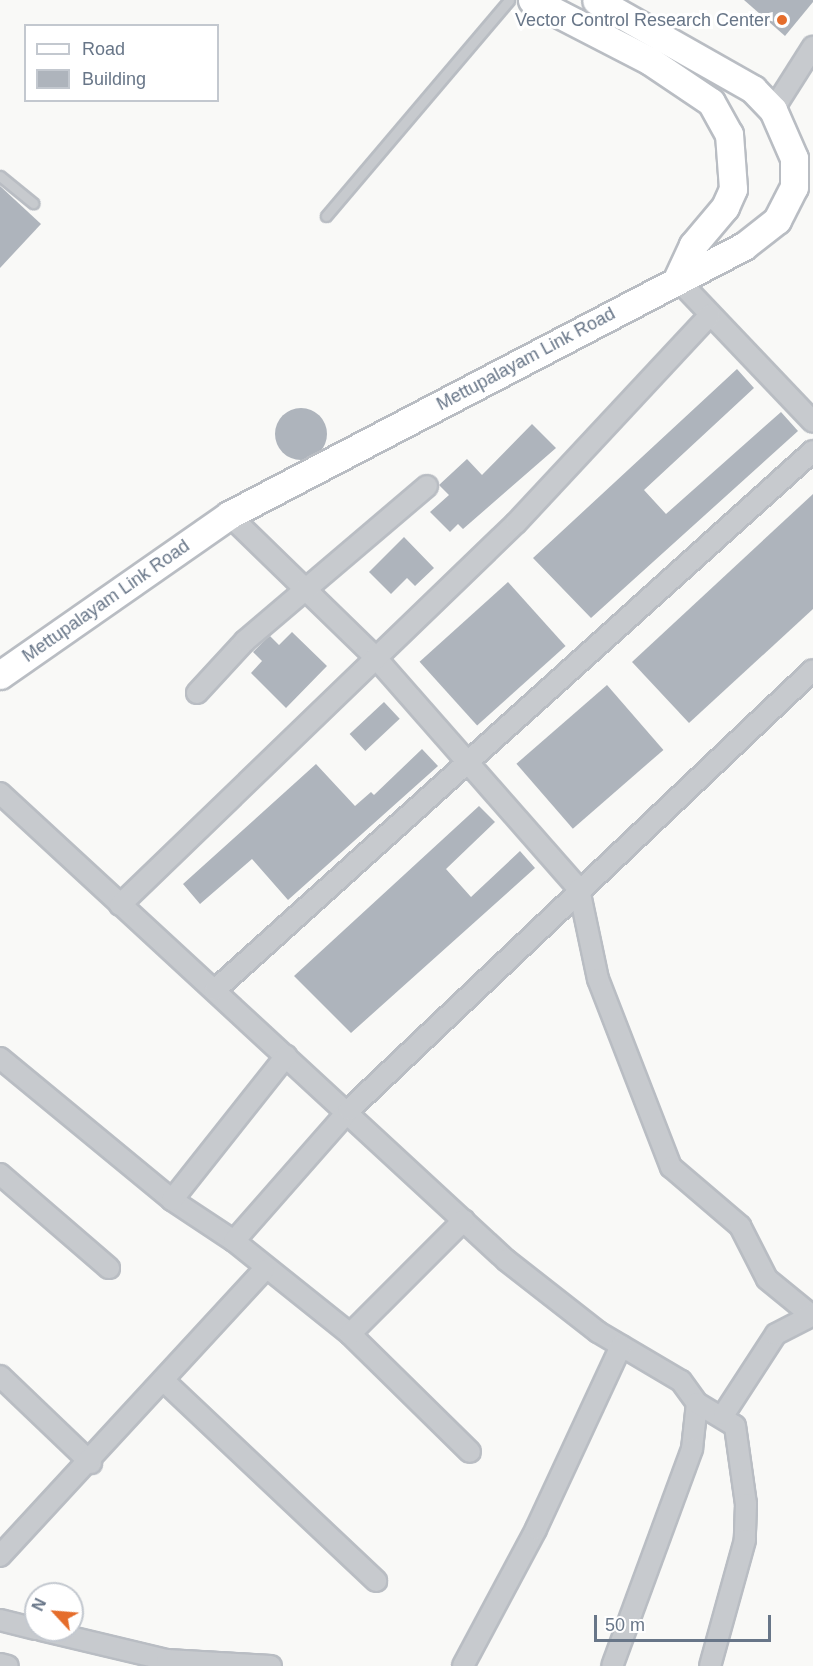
<!DOCTYPE html>
<style>
body{margin:0}
#map{position:relative;width:813px;height:1666px;overflow:hidden;background:#f9f9f7;font-family:Helvetica,sans-serif}
div>[style]{position:absolute}
.building>*{inset:0;background:#aeb4bc;transform-origin:0 0}
.round{border-radius:50%}
.roads{filter:drop-shadow(2px 0 #b9bdc3) drop-shadow(-2px 0 #b9bdc3) drop-shadow(0 2px #b9bdc3) drop-shadow(0 -2px #b9bdc3)}
.lane>*{height:9px;margin:-4.5px;padding:0 4.5px;transform-origin:4.5px;border-radius:4.5px;background:#c7cace}
.street>*{height:20px;margin:-10px;padding:0 10px;transform-origin:10px;border-radius:10px;background:#c7cace}
.secondary>*{height:27px;margin:-13.5px;padding:0 13.5px;transform-origin:13.5px;border-radius:13.5px;background:#fff}
.dots>*{width:16px;height:16px;translate:-50% -50%;box-sizing:border-box;border:3px solid #fff;border-radius:50%}
span{translate:-50% -50%;white-space:nowrap;text-align:center;line-height:1.15;-webkit-text-stroke:6px #fff;paint-order:stroke}
.poi-label{font-size:18px;color:#687688}
.right{translate:-100% -50%;text-align:right}
.street-label{font-size:18px;color:#687688}
.legend{position:absolute;left:24px;top:24px;width:195px;height:78px;box-sizing:border-box;background:#fff;border:2px solid #c3c8cf;margin:0;padding:8px 10px;list-style:none;font-size:18px;color:#687688}
.legend li{display:flex;align-items:center;gap:12px;height:30px}
.legend b{width:30px;border:2px solid #c3c8cf}
.north{position:absolute;left:24px;top:1582px;width:60px;height:60px;box-sizing:border-box;background:#fff;border:2px solid #c3c8cf;border-radius:50%;rotate:296deg;font-size:16px;font-weight:700;line-height:24px;text-align:center;color:#687688}
.north::after{content:'';display:block;margin:auto;width:21px;height:27px;background:#e56d2b;clip-path:polygon(50% 0,100% 100%,50% 72%,0 100%)}
.scale{position:absolute;left:594px;top:1615px;width:177px;height:27px;box-sizing:border-box;border:3px solid #687688;border-top:0;padding-left:8px;font-size:18px;line-height:21px;white-space:nowrap;color:#687688;-webkit-text-stroke:4px #fff;paint-order:stroke}
</style>
<div id="map">
<div class="building">
<i style="clip-path:polygon(744px 0,813px 0,813px 2px,785px 36px)"></i>
<i style="clip-path:polygon(0 186px,41px 224px,0 268px)"></i>
<i style="clip-path:polygon(737px 369px,754px 388px,644px 490px,666px 514px,781px 412px,798px 431px,591px 618px,533px 558px)"></i>
<i class="round" style="left:275px;top:408px;width:52px;height:52px"></i>
<i style="clip-path:polygon(532px 424px,556px 448px,463px 529px,458px 524px,450px 532px,430px 512px,449px 495px,439px 485px,467px 459px,482px 475px)"></i>
<i style="clip-path:polygon(813px 494px,813px 609px,689px 723px,632px 662px)"></i>
<i style="clip-path:polygon(404px 537px,434px 568px,415px 586px,407px 578px,391px 594px,369px 572px)"></i>
<i style="left:508px;top:582px;width:86px;height:119px;rotate:48deg"></i>
<i style="clip-path:polygon(292px 632px,327px 666px,286px 708px,251px 673px,262px 661px,253px 652px,266px 639px,270px 636px,279px 645px)"></i>
<i style="left:607px;top:685px;width:86px;height:120px;rotate:49deg"></i>
<i style="left:384px;top:702px;width:23px;height:47px;rotate:47deg"></i>
<i style="clip-path:polygon(422px 749px,438px 766px,288px 900px,252px 859px,200px 904px,183px 884px,316px 764px,355px 806px,371px 792px,374px 795px)"></i>
<i style="clip-path:polygon(479px 806px,495px 822px,446px 869px,471px 897px,520px 851px,535px 868px,351px 1033px,294px 976px)"></i>
</div>
<div class="roads">
<div class="lane">
<i style="left:0;top:176px;width:43px;rotate:39.3deg"></i>
<i style="left:326px;top:216px;width:283px;rotate:-49.7deg"></i>
</div>
<div class="street">
<i style="left:773px;top:110px;width:75px;rotate:-57.6deg"></i>
<i style="left:677px;top:279px;width:197px;rotate:46.4deg"></i>
<i style="left:229px;top:515px;width:205px;rotate:44.2deg"></i>
<i style="left:376px;top:658px;width:308px;rotate:48.7deg"></i>
<i style="left:579px;top:889px;width:92px;rotate:78.1deg"></i>
<i style="left:598px;top:979px;width:202px;rotate:68.8deg"></i>
<i style="left:671px;top:1167px;width:91px;rotate:40.5deg"></i>
<i style="left:740px;top:1226px;width:59px;rotate:63deg"></i>
<i style="left:767px;top:1279px;width:57px;rotate:39.3deg"></i>
<i style="left:197px;top:693px;width:71px;rotate:-47.3deg"></i>
<i style="left:245px;top:641px;width:239px;rotate:-40.4deg"></i>
<i style="left:0;top:793px;width:689px;rotate:42.7deg"></i>
<i style="left:506px;top:1260px;width:117px;rotate:38deg"></i>
<i style="left:598px;top:1332px;width:96px;rotate:30.6deg"></i>
<i style="left:681px;top:1381px;width:27px;rotate:54deg"></i>
<i style="left:697px;top:1403px;width:46px;rotate:96.2deg"></i>
<i style="left:692px;top:1449px;width:231px;rotate:110.2deg"></i>
<i style="left:120px;top:905px;width:550px;rotate:-43.97deg"></i>
<i style="left:516px;top:523px;width:284px;rotate:-47deg"></i>
<i style="left:215px;top:990px;width:805px;rotate:-42.03deg"></i>
<i style="left:0;top:1058px;width:223px;rotate:39.5deg"></i>
<i style="left:172px;top:1200px;width:74px;rotate:33.5deg"></i>
<i style="left:234px;top:1241px;width:149px;rotate:38.7deg"></i>
<i style="left:350px;top:1334px;width:168px;rotate:44.5deg"></i>
<i style="left:0;top:1174px;width:144px;rotate:40.8deg"></i>
<i style="left:172px;top:1200px;width:184px;rotate:-51.6deg"></i>
<i style="left:234px;top:1241px;width:174px;rotate:-48.7deg"></i>
<i style="left:349px;top:1110px;width:639px;rotate:-43.48deg"></i>
<i style="left:350px;top:1334px;width:161px;rotate:-45deg"></i>
<i style="left:0;top:1376px;width:126px;rotate:43.7deg"></i>
<i style="left:163px;top:1380px;width:293px;rotate:43.3deg"></i>
<i style="left:697px;top:1403px;width:44px;rotate:31.2deg"></i>
<i style="left:735px;top:1426px;width:79px;rotate:82deg"></i>
<i style="left:746px;top:1504px;width:36px;rotate:92deg"></i>
<i style="left:745px;top:1540px;width:131px;rotate:105.5deg"></i>
<i style="left:724px;top:1414px;width:95px;rotate:-57deg"></i>
<i style="left:776px;top:1334px;width:42px;rotate:-27.2deg"></i>
<i style="left:0;top:1556px;width:389px;rotate:-47.3deg"></i>
<i style="left:0;top:1620px;width:37px;rotate:14deg"></i>
<i style="left:41px;top:1630px;width:130px;rotate:13.4deg"></i>
<i style="left:167px;top:1660px;width:104px;rotate:3.3deg"></i>
<i style="left:0;top:1664px;width:8px;rotate:14deg"></i>
<i style="left:463px;top:1666px;width:155px;rotate:-61.9deg"></i>
<i style="left:536px;top:1529px;width:202px;rotate:-65.1deg"></i>
</div>
<div class="secondary">
<i style="left:532px;top:0;width:133px;rotate:27.3deg"></i>
<i style="left:650px;top:61px;width:73px;rotate:33.9deg"></i>
<i style="left:711px;top:102px;width:37px;rotate:61deg"></i>
<i style="left:729px;top:134px;width:55px;rotate:85.8deg"></i>
<i style="left:733px;top:189px;width:20px;rotate:114deg"></i>
<i style="left:725px;top:207px;width:50px;rotate:130.1deg"></i>
<i style="left:693px;top:245px;width:38px;rotate:115deg"></i>
<i style="left:0;top:675px;width:279px;rotate:-34.9deg"></i>
<i style="left:229px;top:515px;width:581px;rotate:-27.58deg"></i>
<i style="left:744px;top:246px;width:42px;rotate:-38.2deg"></i>
<i style="left:777px;top:220px;width:37px;rotate:-63deg"></i>
<i style="left:794px;top:187px;width:29px;rotate:-90deg"></i>
<i style="left:794px;top:158px;width:52px;rotate:-113.6deg"></i>
<i style="left:773px;top:110px;width:29px;rotate:-134deg"></i>
<i style="left:753px;top:89px;width:180px;rotate:-150.5deg"></i>
</div>
</div>
<div class="dots">
<i style="left:782px;top:20px;background:#e56d2b"></i>
</div>
<div class="poi-label">
<span class="right" style="left:770px;top:20px">Vector Control Research Center</span>
</div>
<div class="street-label">
<span style="left:526px;top:359px;rotate:-28deg">Mettupalayam Link Road</span>
<span style="left:106px;top:601px;rotate:-35deg">Mettupalayam Link Road</span>
</div>
<ul class="legend">
<li><b style="height:8px;background:#fff"></b>Road</li>
<li><b style="height:16px;background:#aeb4bc"></b>Building</li>
</ul>
<div class="north">N</div>
<div class="scale">50 m</div>
</div>
